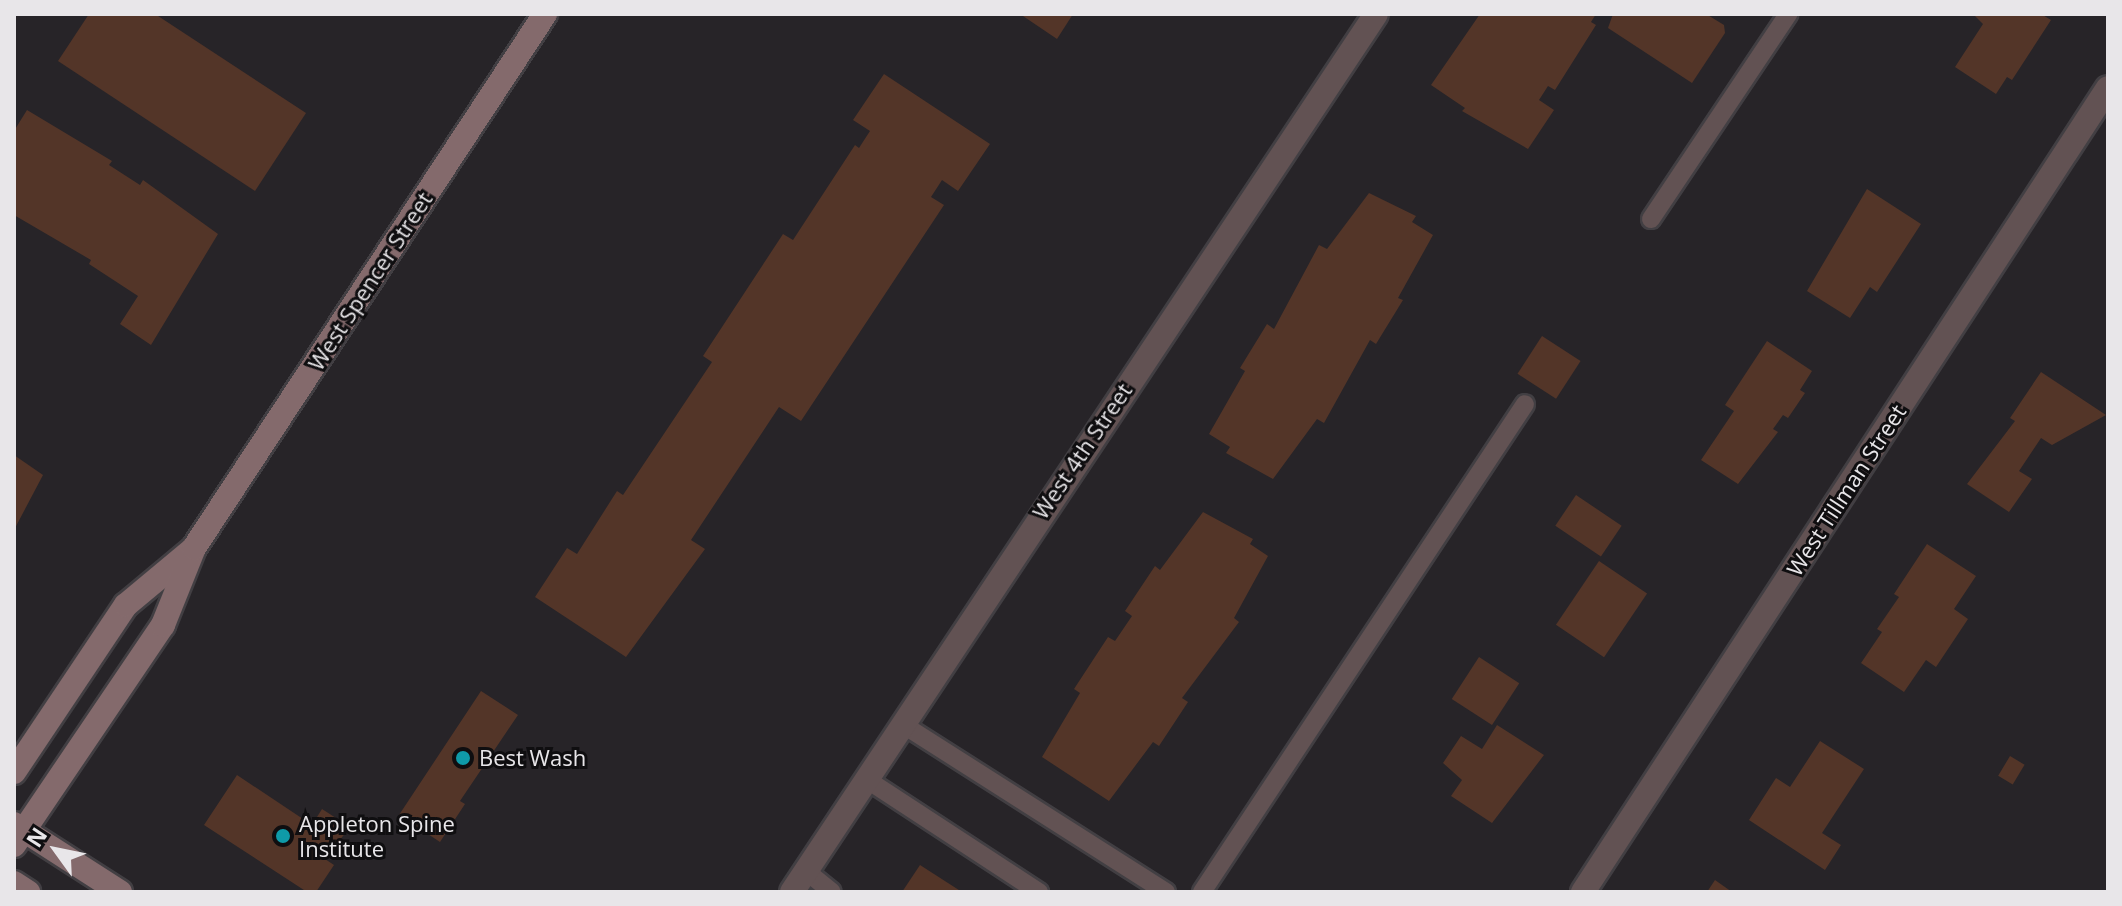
<!DOCTYPE html>
<style>
body{margin:0}
#map{position:relative;width:2122px;height:906px;overflow:hidden;background:#272428;font-family:"Open Sans",sans-serif}
div>[style]{position:absolute}
.building>*{inset:0;background:#533528;transform-origin:0 0}
.roads{filter:drop-shadow(2px 0 #423f43) drop-shadow(-2px 0 #423f43) drop-shadow(0 2px #423f43) drop-shadow(0 -2px #423f43)}
.lane>*{height:18px;margin:-9px;padding:0 9px;transform-origin:9px;border-radius:9px;background:#625253}
.street>*{height:24px;margin:-12px;padding:0 12px;transform-origin:12px;border-radius:12px;background:#625253}
.secondary>*{height:24px;margin:-12px;padding:0 12px;transform-origin:12px;border-radius:12px;background:#846a6c}
.dots>*{width:22px;height:22px;translate:-50% -50%;box-sizing:border-box;border:4px solid #0f0e10;border-radius:50%}
span{translate:-50% -50%;white-space:nowrap;text-align:center;line-height:1.15;-webkit-text-stroke:6px #0f0e10;paint-order:stroke}
.street-label{font-size:22px;color:#e8e6e9}
.poi-label{font-size:22px;color:#e8e6e9}
.left{translate:0 -50%;text-align:left}
.frame{position:absolute;inset:0;border:16px solid #e8e6e9;pointer-events:none}
.north{position:absolute;left:16px;top:810px;width:80px;height:80px;-webkit-text-stroke:6px #0f0e10;paint-order:stroke;rotate:303deg;font-size:22px;font-weight:700;line-height:32px;text-align:center;color:#e8e6e9}
.north::after{content:'';display:block;margin:auto;width:28px;height:36px;background:#e8e6e9;clip-path:polygon(50% 0,100% 100%,50% 72%,0 100%)}
</style>
<div id="map">
<div class="building">
<i style="clip-path:polygon(89px 14px,155px 14px,306px 113px,255px 191px,58px 61px)"></i>
<i style="clip-path:polygon(1020px 14px,1073px 14px,1057px 39px)"></i>
<i style="clip-path:polygon(1480px 14px,1596px 14px,1591px 22px,1596px 25px,1555px 90px,1548px 86px,1539px 100px,1554px 110px,1528px 149px,1462px 111px,1465px 108px,1431px 85px)"></i>
<i style="clip-path:polygon(1613px 14px,1706px 14px,1724px 25px,1725px 33px,1692px 83px,1608px 28px)"></i>
<i style="clip-path:polygon(1973px 14px,2041px 14px,2051px 20px,2012px 80px,2007px 77px,1996px 94px,1955px 67px,1983px 24px)"></i>
<i style="clip-path:polygon(884px 74px,990px 144px,958px 191px,942px 180px,931px 197px,944px 205px,801px 421px,779px 407px,691px 540px,705px 549px,626px 657px,535px 597px,567px 548px,577px 554px,617px 491px,623px 495px,712px 362px,703px 356px,783px 234px,793px 240px,855px 145px,859px 148px,870px 131px,853px 120px)"></i>
<i style="clip-path:polygon(27px 110px,112px 161px,109px 165px,140px 185px,143px 180px,218px 234px,151px 345px,120px 324px,138px 296px,89px 264px,91px 260px,14px 215px,14px 131px)"></i>
<i style="clip-path:polygon(1867px 189px,1921px 224px,1877px 292px,1870px 287px,1850px 318px,1807px 291px)"></i>
<i style="clip-path:polygon(1369px 193px,1416px 216px,1412px 222px,1433px 235px,1398px 298px,1403px 300px,1376px 344px,1370px 340px,1324px 423px,1317px 419px,1273px 479px,1226px 453px,1230px 447px,1209px 434px,1245px 371px,1240px 368px,1267px 324px,1274px 329px,1319px 245px,1327px 249px)"></i>
<i style="left:1542px;top:336px;width:46px;height:45px;rotate:33deg"></i>
<i style="clip-path:polygon(1767px 341px,1812px 371px,1800px 390px,1805px 393px,1788px 418px,1783px 415px,1773px 429px,1778px 432px,1738px 484px,1701px 460px,1734px 411px,1725px 405px)"></i>
<i style="clip-path:polygon(2041px 372px,2106px 415px,2052px 445px,2041px 438px,2019px 471px,2032px 479px,2009px 512px,1967px 484px,2015px 421px,2010px 418px)"></i>
<i style="clip-path:polygon(14px 455px,43px 475px,14px 530px)"></i>
<i style="left:1576px;top:495px;width:55px;height:37px;rotate:34deg"></i>
<i style="clip-path:polygon(1203px 512px,1253px 539px,1250px 544px,1268px 556px,1234px 618px,1239px 622px,1182px 698px,1188px 702px,1159px 746px,1153px 742px,1109px 801px,1042px 757px,1080px 693px,1074px 689px,1108px 637px,1115px 641px,1132px 616px,1125px 611px,1155px 566px,1160px 570px)"></i>
<i style="clip-path:polygon(1927px 544px,1976px 576px,1954px 609px,1968px 619px,1936px 667px,1926px 660px,1904px 692px,1861px 663px,1882px 632px,1877px 629px,1899px 597px,1894px 594px)"></i>
<i style="left:1599px;top:561px;width:58px;height:77px;rotate:34deg"></i>
<i style="left:1479px;top:657px;width:48px;height:50px;rotate:33deg"></i>
<i style="clip-path:polygon(481px 691px,518px 715px,460px 801px,465px 804px,440px 842px,399px 815px)"></i>
<i style="clip-path:polygon(1497px 725px,1544px 755px,1492px 823px,1451px 796px,1462px 780px,1443px 763px,1461px 736px,1482px 749px)"></i>
<i style="clip-path:polygon(1820px 741px,1864px 769px,1822px 833px,1841px 845px,1825px 870px,1749px 820px,1776px 778px,1790px 787px)"></i>
<i style="left:2010px;top:756px;width:17px;height:23px;rotate:31deg"></i>
<i style="clip-path:polygon(237px 775px,312px 825px,322px 809px,350px 827px,325px 859px,334px 865px,316px 892px,307px 892px,204px 825px)"></i>
<i style="clip-path:polygon(920px 865px,962px 892px,902px 892px)"></i>
<i style="clip-path:polygon(1715px 880px,1732px 892px,1707px 892px)"></i>
</div>
<div class="roads">
<div class="lane">
<i style="left:1651px;top:219px;width:247px;rotate:-56.2deg"></i>
<i style="left:902px;top:724px;width:313px;rotate:32.5deg"></i>
<i style="left:866px;top:779px;width:207px;rotate:33.2deg"></i>
<i style="left:806px;top:871px;width:33px;rotate:39deg"></i>
<i style="left:1202px;top:892px;width:585px;rotate:-56.5deg"></i>
</div>
<div class="street">
<i style="left:792px;top:892px;width:1054px;rotate:-56.37deg"></i>
<i style="left:1583px;top:892px;width:960px;rotate:-56.86deg"></i>
</div>
<div class="secondary">
<i style="left:14px;top:772px;width:201px;rotate:-56.2deg"></i>
<i style="left:126px;top:605px;width:86px;rotate:-39.8deg"></i>
<i style="left:14px;top:824px;width:126px;rotate:32.7deg"></i>
<i style="left:14px;top:845px;width:266px;rotate:-55.9deg"></i>
<i style="left:163px;top:625px;width:83px;rotate:-68.1deg"></i>
<i style="left:194px;top:548px;width:639px;rotate:-56.68deg"></i>
<i style="left:14px;top:883px;width:17px;rotate:33deg"></i>
</div>
</div>
<div class="dots">
<i style="left:463px;top:758px;background:#0f9aa8"></i>
<i style="left:283px;top:836px;background:#0f9aa8"></i>
</div>
<div class="street-label">
<span style="left:370px;top:281px;rotate:-57deg">West Spencer Street</span>
<span style="left:1082px;top:451px;rotate:-56deg">West 4th Street</span>
<span style="left:1846px;top:490px;rotate:-57deg">West Tillman Street</span>
</div>
<div class="poi-label">
<span class="left" style="left:479px;top:758px">Best Wash</span>
<span class="left" style="left:299px;top:836px">Appleton Spine<br>Institute</span>
</div>
<div class="frame"></div>
<div class="north">N</div>
</div>
